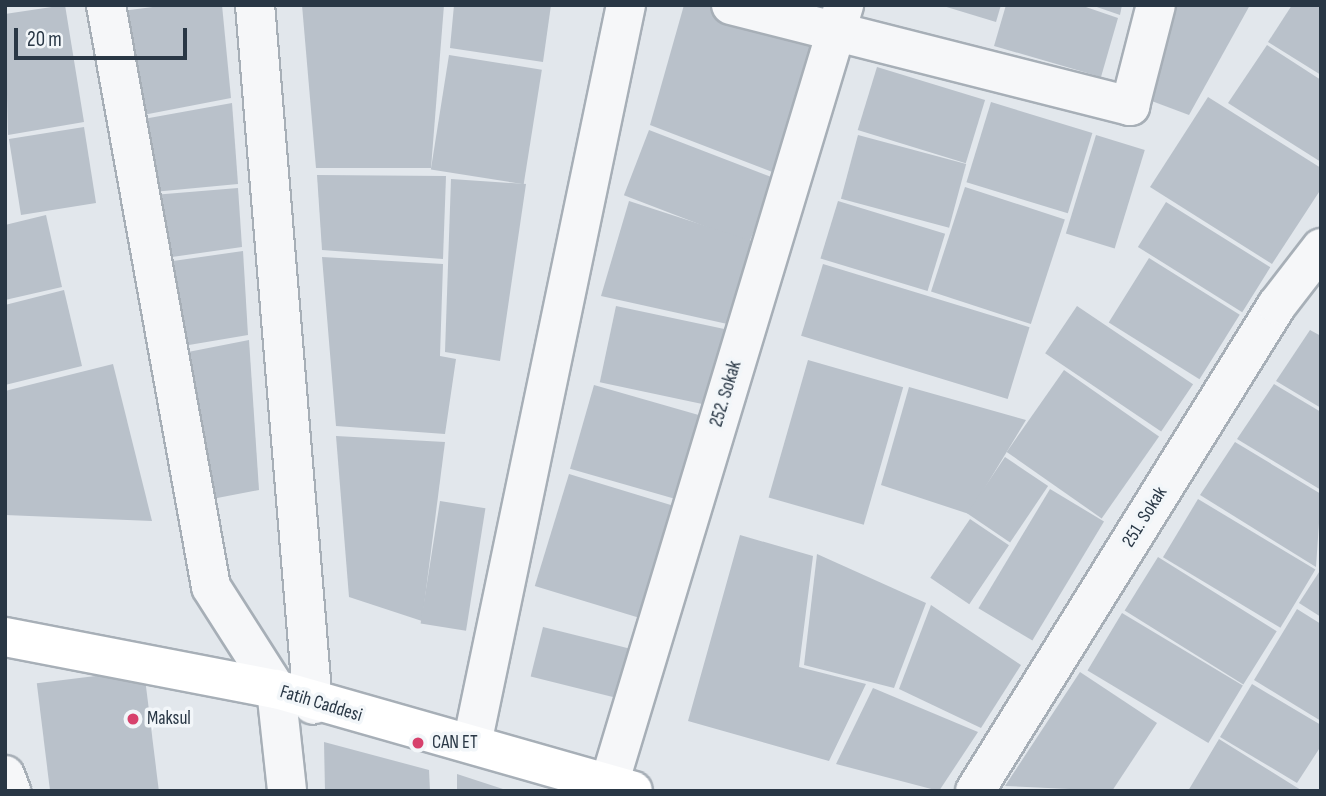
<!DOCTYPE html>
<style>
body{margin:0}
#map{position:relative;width:1326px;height:796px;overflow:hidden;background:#e2e7ec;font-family:"Sofia Sans Condensed",sans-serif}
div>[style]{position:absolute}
.building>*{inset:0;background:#b9c1ca;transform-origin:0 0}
.roads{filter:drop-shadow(2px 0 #a7afb7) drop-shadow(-2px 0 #a7afb7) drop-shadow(0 2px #a7afb7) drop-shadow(0 -2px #a7afb7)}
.minor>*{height:38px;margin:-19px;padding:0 19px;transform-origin:19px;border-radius:19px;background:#f6f7f9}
.secondary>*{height:38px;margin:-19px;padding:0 19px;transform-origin:19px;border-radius:19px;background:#fff}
.dots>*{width:19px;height:19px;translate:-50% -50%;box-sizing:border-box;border:4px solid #f2f6f9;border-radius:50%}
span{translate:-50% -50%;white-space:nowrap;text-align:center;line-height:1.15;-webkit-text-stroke:7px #f2f6f9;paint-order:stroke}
.street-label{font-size:19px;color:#293745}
.poi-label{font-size:19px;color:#293745}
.left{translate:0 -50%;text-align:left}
.frame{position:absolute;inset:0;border:7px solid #293745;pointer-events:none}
.scale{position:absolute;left:14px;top:28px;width:173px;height:32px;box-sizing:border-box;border:4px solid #293745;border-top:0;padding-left:9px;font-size:21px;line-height:24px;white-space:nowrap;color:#293745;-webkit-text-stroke:5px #f2f6f9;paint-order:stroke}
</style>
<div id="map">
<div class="building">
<i style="clip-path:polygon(65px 5px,84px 122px,8px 135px,5px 14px)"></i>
<i style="clip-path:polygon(168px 5px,222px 5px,231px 98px,138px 116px,122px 11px)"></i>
<i style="clip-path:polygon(302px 5px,444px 5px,431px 168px,316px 168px)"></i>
<i style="clip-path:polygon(454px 5px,551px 5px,543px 62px,450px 48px)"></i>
<i style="clip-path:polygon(684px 5px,715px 5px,822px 43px,775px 173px,650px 125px)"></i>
<i style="clip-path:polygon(940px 5px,1001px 5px,996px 22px)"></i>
<i style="clip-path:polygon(1006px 5px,1080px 5px,1118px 18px,1101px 77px,994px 46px)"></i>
<i style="clip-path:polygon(1091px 5px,1122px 5px,1120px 15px)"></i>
<i style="clip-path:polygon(1176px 5px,1250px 5px,1189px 115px,1149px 100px)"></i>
<i style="clip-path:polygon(1292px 5px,1321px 5px,1321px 75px,1268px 42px)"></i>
<i style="clip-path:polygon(1267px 45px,1321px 80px,1321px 162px,1228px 103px)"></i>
<i style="left:449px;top:55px;width:94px;height:116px;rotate:9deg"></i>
<i style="left:877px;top:67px;width:113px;height:66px;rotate:17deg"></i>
<i style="clip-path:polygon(1208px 97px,1321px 168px,1321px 189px,1272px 264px,1150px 187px)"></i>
<i style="left:991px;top:102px;width:106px;height:84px;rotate:17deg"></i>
<i style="clip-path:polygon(232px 103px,238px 184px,153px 192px,138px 120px)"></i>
<i style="left:84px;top:127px;width:77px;height:76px;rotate:81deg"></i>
<i style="left:649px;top:130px;width:134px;height:70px;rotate:21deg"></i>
<i style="left:858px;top:135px;width:112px;height:66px;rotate:15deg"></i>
<i style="left:1096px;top:135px;width:51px;height:103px;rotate:17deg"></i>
<i style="clip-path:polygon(317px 175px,446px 176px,443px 259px,322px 250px)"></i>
<i style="clip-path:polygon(451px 179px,526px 184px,500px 361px,445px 352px)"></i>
<i style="left:965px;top:187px;width:105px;height:110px;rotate:18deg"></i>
<i style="clip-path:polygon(238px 188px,242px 247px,165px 258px,153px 195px)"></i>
<i style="clip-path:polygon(629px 201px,755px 242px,732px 325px,601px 296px)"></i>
<i style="left:838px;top:201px;width:112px;height:60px;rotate:17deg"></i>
<i style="left:1166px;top:202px;width:123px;height:53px;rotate:32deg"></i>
<i style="clip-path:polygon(46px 215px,62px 287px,5px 300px,5px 225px)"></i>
<i style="clip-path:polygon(243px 251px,248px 335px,183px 346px,166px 262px)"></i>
<i style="clip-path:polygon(322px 257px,443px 264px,440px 356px,456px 359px,445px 434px,336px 426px)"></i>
<i style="left:1149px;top:258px;width:107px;height:76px;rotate:32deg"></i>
<i style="left:823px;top:264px;width:216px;height:75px;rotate:17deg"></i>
<i style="clip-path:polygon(64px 290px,82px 366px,5px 385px,5px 305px)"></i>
<i style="left:616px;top:306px;width:118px;height:78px;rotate:12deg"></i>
<i style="left:1077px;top:306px;width:140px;height:57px;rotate:34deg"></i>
<i style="clip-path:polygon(1310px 330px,1321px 336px,1321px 408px,1276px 381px)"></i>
<i style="clip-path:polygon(249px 340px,259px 490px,212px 499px,183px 353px)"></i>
<i style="left:808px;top:360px;width:99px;height:143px;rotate:16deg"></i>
<i style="clip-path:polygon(113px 364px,152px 521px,5px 515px,5px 391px)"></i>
<i style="left:1064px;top:370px;width:116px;height:100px;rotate:35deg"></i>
<i style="clip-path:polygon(1274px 384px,1321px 412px,1321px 490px,1237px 439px)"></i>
<i style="left:594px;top:385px;width:117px;height:87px;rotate:16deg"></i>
<i style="clip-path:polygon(909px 387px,1026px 420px,969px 514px,881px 485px)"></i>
<i style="clip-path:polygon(336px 436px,445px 442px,422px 621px,349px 597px)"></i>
<i style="clip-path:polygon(1235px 442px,1321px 494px,1316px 567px,1200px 495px)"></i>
<i style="left:1005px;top:457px;width:52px;height:68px;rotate:34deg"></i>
<i style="left:569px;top:474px;width:109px;height:117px;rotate:17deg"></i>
<i style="left:1050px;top:489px;width:63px;height:139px;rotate:31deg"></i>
<i style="left:1198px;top:499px;width:137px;height:68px;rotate:31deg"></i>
<i style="left:440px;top:501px;width:46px;height:124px;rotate:9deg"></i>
<i style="left:970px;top:519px;width:47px;height:71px;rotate:34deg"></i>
<i style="clip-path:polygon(740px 535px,813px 556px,799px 667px,866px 684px,829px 761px,688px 721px)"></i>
<i style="clip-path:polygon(817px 554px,926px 603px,894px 688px,804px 665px)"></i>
<i style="left:1158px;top:557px;width:140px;height:63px;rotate:32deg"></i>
<i style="clip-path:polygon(1321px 569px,1321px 617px,1299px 603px)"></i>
<i style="clip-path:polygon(931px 605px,1021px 665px,981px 728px,899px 689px)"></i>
<i style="clip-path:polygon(1297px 609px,1321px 624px,1321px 721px,1254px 680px)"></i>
<i style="left:1122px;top:613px;width:141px;height:67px;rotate:31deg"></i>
<i style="left:543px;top:627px;width:93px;height:51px;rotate:14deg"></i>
<i style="left:144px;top:670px;width:122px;height:108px;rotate:83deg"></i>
<i style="clip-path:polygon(1080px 672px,1157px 723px,1112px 791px,1005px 786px)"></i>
<i style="clip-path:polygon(1252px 684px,1321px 725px,1321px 746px,1297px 783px,1220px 737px)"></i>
<i style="clip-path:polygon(873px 688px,978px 732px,939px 791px,836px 764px)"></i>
<i style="clip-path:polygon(1219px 739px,1296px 787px,1303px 791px,1188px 791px)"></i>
<i style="clip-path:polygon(324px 742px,429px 770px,430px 791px,325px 791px)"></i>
<i style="clip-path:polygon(457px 774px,506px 790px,506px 791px,457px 791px)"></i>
</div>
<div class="roads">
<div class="minor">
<i style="left:106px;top:5px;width:591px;rotate:79.77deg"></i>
<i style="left:211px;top:587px;width:121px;rotate:57.5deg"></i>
<i style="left:276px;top:689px;width:103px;rotate:83.8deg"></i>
<i style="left:255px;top:5px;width:702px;rotate:85.26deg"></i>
<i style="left:731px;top:5px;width:412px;rotate:14.2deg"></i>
<i style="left:1130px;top:106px;width:104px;rotate:-75.6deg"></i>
<i style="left:472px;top:744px;width:755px;rotate:-78.23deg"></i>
<i style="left:5px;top:775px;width:17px;rotate:69deg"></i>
<i style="left:609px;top:784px;width:814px;rotate:-73.21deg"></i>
<i style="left:975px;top:791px;width:572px;rotate:-58.14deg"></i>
<i style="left:1277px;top:305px;width:72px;rotate:-52.3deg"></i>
</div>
<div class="secondary">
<i style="left:5px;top:637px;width:276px;rotate:10.9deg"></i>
<i style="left:276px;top:689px;width:371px;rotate:15.9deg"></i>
</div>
</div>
<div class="dots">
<i style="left:133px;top:719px;background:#d7416c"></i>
<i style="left:418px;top:743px;background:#d7416c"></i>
</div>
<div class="street-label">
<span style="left:726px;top:394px;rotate:-73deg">252. Sokak</span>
<span style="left:1145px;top:517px;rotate:-58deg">251. Sokak</span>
<span style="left:321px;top:704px;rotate:17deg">Fatih Caddesi</span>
</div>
<div class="poi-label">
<span class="left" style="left:147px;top:719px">Maksul</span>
<span class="left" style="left:432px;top:743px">CAN ET</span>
</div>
<div class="frame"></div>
<div class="scale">20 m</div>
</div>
